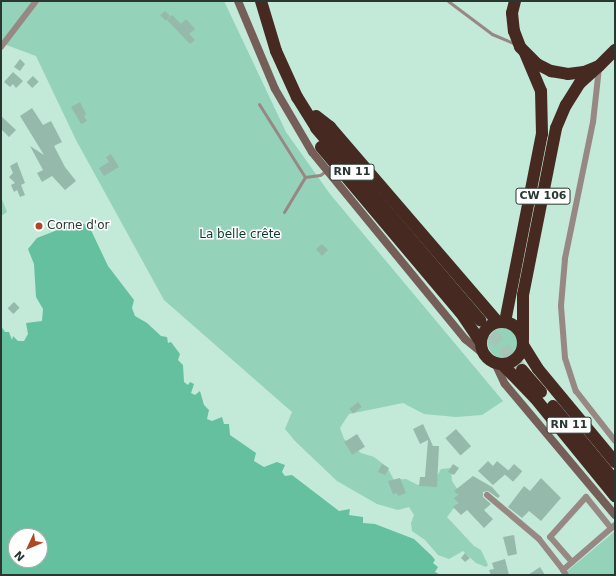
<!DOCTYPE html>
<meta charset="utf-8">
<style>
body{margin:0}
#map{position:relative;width:616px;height:576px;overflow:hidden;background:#c3e9d9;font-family:"DejaVu Sans",sans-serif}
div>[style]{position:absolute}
.green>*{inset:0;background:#94d2ba}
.round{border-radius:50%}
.water>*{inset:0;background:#64c09f}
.building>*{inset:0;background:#95baab;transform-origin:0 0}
.highway-tunnel>*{height:12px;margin-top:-6px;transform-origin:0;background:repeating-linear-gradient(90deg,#a4c5b7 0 12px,transparent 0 18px)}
.lane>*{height:3px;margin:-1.5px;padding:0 1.5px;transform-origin:1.5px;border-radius:1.5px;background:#988883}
.street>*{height:6px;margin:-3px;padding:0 3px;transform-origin:3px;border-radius:3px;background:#988883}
.secondary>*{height:8px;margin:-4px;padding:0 4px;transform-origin:4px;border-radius:4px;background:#755e58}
.highway>*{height:12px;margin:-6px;padding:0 6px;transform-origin:6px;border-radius:6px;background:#462921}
.highway>.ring{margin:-6px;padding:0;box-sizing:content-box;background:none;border:12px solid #462921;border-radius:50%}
.dots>*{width:11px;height:11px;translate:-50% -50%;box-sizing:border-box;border:2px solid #fff;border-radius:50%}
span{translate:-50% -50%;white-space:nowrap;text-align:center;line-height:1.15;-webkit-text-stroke:3px #fff;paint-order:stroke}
.shield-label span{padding:1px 3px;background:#fff;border:1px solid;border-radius:3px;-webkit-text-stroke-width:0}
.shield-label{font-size:11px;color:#283731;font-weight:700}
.poi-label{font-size:12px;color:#283731}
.left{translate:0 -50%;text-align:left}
.park-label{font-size:12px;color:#0d372a}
.frame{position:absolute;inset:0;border:2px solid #283731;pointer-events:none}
.north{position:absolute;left:8px;top:528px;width:40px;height:40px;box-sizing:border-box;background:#fff;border:1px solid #a9afad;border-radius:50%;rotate:226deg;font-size:11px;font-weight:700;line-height:16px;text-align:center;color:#283731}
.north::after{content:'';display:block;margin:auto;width:14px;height:18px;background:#af4727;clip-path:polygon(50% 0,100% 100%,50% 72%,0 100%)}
</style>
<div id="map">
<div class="green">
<i style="clip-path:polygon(1px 1px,224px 1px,286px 132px,330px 194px,503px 401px,482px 415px,456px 417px,424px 414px,403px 403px,349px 414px,340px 428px,344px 439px,361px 453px,374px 457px,387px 467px,394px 480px,406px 479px,418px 485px,431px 481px,437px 476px,441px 469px,451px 468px,452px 481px,458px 490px,457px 504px,447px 517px,474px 546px,481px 550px,488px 565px,486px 567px,476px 563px,463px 551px,449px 559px,438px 555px,425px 540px,412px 531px,411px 523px,414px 515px,409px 507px,398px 510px,377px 504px,337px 481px,295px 441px,285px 429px,292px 412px,164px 300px,76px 140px,36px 56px,1px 43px)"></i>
<i style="clip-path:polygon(1px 197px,7px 212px,1px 216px)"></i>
<i class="round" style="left:488px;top:328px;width:30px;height:30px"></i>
<i style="clip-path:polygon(615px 531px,615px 575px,567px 575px,565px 573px)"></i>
</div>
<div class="water">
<i style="clip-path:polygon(evenodd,78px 222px,89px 226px,108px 266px,134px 300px,132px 308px,135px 316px,147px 323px,161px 336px,167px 337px,168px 343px,171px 342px,180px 354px,178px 360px,183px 365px,184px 382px,188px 385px,190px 382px,194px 384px,191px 393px,195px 395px,200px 391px,204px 405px,209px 410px,207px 419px,212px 421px,222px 417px,224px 424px,229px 424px,230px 435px,256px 453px,254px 461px,264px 467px,277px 462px,285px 465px,282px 472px,285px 476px,292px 475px,339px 511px,350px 509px,349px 515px,363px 517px,363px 523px,375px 524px,414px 539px,432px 556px,435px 560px,433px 563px,438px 567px,435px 572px,441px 575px,1px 575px,1px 326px,5px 332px,9px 332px,12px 340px,13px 336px,18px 341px,24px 341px,28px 334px,26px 323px,42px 321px,43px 309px,36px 297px,34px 264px,28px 249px,37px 238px,78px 222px,16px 536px,40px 536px,40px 560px,16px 560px,16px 536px)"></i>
</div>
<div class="building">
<i style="clip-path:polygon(165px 11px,170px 16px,166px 21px,160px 15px)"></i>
<i style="clip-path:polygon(172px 15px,181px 24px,186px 19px,195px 29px,189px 34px,195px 40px,190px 44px,167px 20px)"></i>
<i style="clip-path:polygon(20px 59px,25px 64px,20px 71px,14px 67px)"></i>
<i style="clip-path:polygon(13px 72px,23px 81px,16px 88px,13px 84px,10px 87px,4px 82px)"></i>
<i style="left:33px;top:76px;width:8px;height:9px;rotate:45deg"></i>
<i style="clip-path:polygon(80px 102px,86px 114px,84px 116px,87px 121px,81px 124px,71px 107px)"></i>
<i style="clip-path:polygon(32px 108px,43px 125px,51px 121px,62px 142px,54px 146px,65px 167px,76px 181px,65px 190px,52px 176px,42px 182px,37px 173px,43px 170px,30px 146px,44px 155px,20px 116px)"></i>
<i style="clip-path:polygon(1px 116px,16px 130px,9px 137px,1px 129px)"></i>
<i style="clip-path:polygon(111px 154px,119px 167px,104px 176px,99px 168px,109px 162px,106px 157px)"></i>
<i style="clip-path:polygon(17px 162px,25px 183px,21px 185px,25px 195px,20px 197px,17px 190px,14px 192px,11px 185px,15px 183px,9px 177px,13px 173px,10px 166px)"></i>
<i style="clip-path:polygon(322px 244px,328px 250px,322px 256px,316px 249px)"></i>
<i style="left:14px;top:302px;width:8px;height:9px;rotate:45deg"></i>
<i style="left:358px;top:402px;width:6px;height:11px;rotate:51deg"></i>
<i style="clip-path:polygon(423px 424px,433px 446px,439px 446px,437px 487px,419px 486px,420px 477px,425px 477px,428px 440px,420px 444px,413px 429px)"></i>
<i style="left:456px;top:429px;width:23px;height:14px;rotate:49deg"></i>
<i style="left:357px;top:434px;width:15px;height:15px;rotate:58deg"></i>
<i style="clip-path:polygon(488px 461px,493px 466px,497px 461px,509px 471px,493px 485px,478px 471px)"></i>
<i style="clip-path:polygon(382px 464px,389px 468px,385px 475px,378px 472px)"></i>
<i style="clip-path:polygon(453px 464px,459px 468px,454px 475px,448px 472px)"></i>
<i style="left:514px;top:464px;width:11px;height:14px;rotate:41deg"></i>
<i style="clip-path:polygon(473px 476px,492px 487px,500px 496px,498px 498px,488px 491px,483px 492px,483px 497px,491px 504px,484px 510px,493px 519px,484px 528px,467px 510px,461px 515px,453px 507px,458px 503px,454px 498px,458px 495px,454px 491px)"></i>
<i style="clip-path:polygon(400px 478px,406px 493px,398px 496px,397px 493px,393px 494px,388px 481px)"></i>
<i style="clip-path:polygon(541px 478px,561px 498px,541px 521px,529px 511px,522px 518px,508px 507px,524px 486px,530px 491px)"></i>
<i style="clip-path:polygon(514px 535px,517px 554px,508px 556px,503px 537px)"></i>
<i style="clip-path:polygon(465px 553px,470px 558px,465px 562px,461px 558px)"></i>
<i style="clip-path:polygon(505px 559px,509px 575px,491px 575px,489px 570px,494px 569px,492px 563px)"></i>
<i style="clip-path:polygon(540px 567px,545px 575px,528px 575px)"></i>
</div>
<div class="highway-tunnel">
<i style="left:480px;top:320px;width:65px;rotate:50deg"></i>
</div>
<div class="lane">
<i style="left:448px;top:1px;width:55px;rotate:36.9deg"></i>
<i style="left:492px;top:34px;width:25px;rotate:23deg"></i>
<i style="left:259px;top:104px;width:86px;rotate:57.8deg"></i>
<i style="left:305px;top:177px;width:15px;rotate:-8deg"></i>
<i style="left:320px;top:175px;width:7px;rotate:-34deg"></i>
<i style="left:284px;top:212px;width:41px;rotate:-59deg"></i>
</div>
<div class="street">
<i style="left:1px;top:47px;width:58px;rotate:-52.7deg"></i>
<i style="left:599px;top:68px;width:54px;rotate:96.3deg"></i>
<i style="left:593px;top:122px;width:140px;rotate:101.6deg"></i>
<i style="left:565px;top:259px;width:47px;rotate:94.9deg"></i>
<i style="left:561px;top:306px;width:52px;rotate:85.6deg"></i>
<i style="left:565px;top:358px;width:35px;rotate:72deg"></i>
<i style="left:576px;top:391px;width:63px;rotate:52deg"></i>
<i style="left:487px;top:495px;width:68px;rotate:40.2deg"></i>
<i style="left:539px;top:539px;width:39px;rotate:52deg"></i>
<i style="left:572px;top:562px;width:33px;rotate:-131deg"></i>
<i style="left:550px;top:537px;width:54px;rotate:-48deg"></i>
<i style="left:586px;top:497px;width:40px;rotate:51deg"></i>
<i style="left:566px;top:575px;width:6px;rotate:-121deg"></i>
<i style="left:563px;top:570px;width:69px;rotate:-40.9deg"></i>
</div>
<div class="secondary">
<i style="left:238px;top:1px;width:95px;rotate:67.2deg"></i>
<i style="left:275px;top:89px;width:73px;rotate:59.6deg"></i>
<i style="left:312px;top:152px;width:242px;rotate:50.7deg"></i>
<i style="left:465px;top:339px;width:26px;rotate:39deg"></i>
<i style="left:495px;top:363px;width:23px;rotate:65deg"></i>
<i style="left:505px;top:384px;width:171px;rotate:50deg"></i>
</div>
<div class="highway">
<i style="left:261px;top:1px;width:52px;rotate:73.3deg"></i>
<i style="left:276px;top:51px;width:51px;rotate:65.5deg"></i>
<i style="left:297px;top:97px;width:36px;rotate:58deg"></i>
<i style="left:316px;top:128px;width:253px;rotate:49.5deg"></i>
<i style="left:515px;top:1px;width:12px;rotate:104deg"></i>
<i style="left:512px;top:13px;width:18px;rotate:84deg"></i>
<i style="left:514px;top:31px;width:17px;rotate:69deg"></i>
<i style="left:520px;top:47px;width:24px;rotate:45deg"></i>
<i style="left:537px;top:64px;width:16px;rotate:27deg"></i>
<i style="left:551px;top:71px;width:17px;rotate:10deg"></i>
<i style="left:568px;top:74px;width:16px;rotate:-7deg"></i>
<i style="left:584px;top:72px;width:16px;rotate:-22deg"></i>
<i style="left:599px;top:66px;width:23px;rotate:-45deg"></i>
<i style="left:316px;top:116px;width:18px;rotate:38deg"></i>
<i style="left:330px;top:127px;width:257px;rotate:49.3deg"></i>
<i style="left:321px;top:147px;width:217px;rotate:49.9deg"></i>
<i style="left:461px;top:313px;width:36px;rotate:56deg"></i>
<i style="left:505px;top:322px;width:192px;rotate:-78.9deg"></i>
<i style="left:542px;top:134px;width:43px;rotate:-91.3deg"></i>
<i style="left:541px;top:91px;width:41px;rotate:-112.8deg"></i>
<i class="ring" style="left:481px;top:322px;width:30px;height:30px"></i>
<i style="left:523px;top:339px;width:44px;rotate:-90deg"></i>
<i style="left:523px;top:295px;width:170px;rotate:-78.8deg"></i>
<i style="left:556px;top:128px;width:25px;rotate:-67deg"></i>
<i style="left:566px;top:105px;width:26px;rotate:-58deg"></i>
<i style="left:580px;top:83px;width:25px;rotate:-42deg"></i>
<i style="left:523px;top:345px;width:28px;rotate:58deg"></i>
<i style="left:538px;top:369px;width:121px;rotate:50.4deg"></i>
<i style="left:502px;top:364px;width:47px;rotate:45.9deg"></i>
<i style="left:535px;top:398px;width:127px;rotate:50.8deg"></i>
<i style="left:522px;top:370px;width:29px;rotate:49deg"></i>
<i style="left:553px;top:406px;width:97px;rotate:50.4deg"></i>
</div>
<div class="dots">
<i style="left:39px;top:226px;background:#af4727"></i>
</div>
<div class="shield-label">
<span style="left:352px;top:172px">RN 11</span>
<span style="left:543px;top:196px">CW 106</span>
<span style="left:569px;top:425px">RN 11</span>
</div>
<div class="poi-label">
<span class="left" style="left:47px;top:226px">Corne d'or</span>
</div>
<div class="park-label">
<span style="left:240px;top:235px">La belle crête</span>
</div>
<div class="frame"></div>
<div class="north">N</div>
</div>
